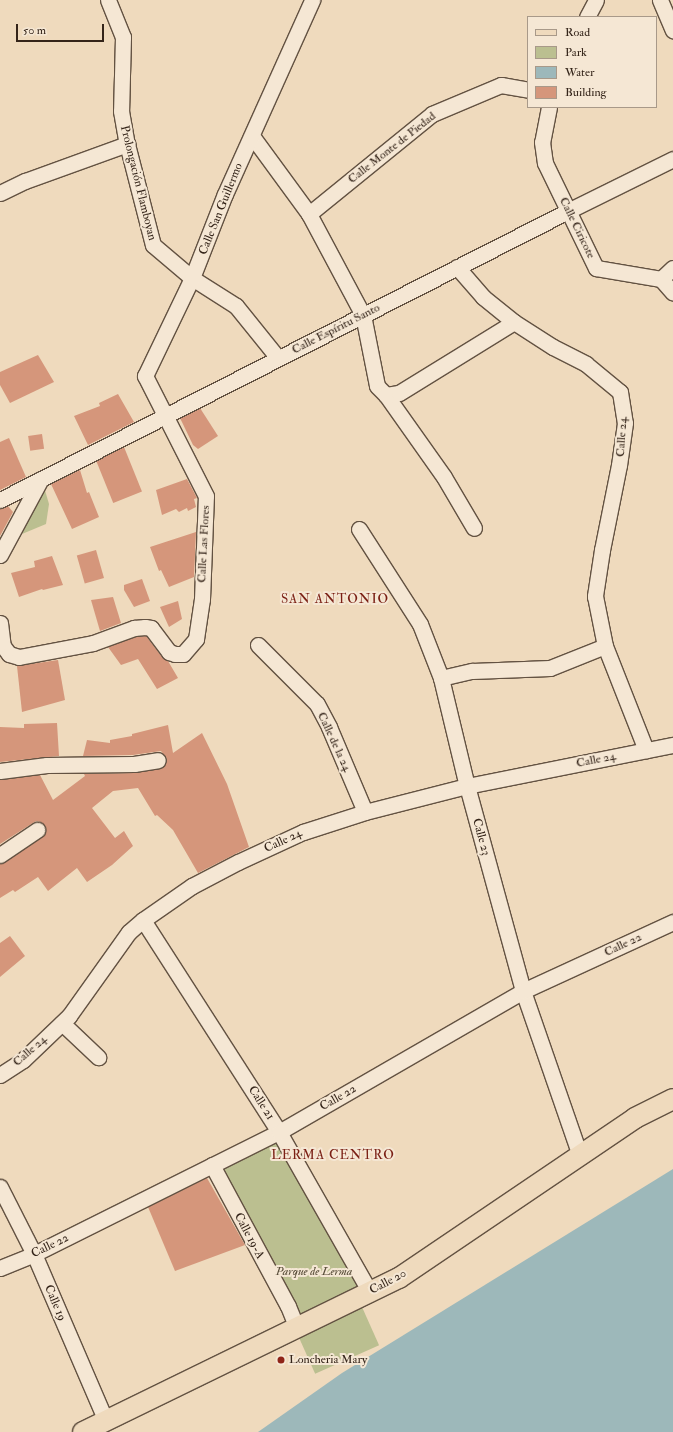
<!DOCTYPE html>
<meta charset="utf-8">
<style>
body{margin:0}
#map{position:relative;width:673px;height:1432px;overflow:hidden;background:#efdabd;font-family:"IM FELL Double Pica",serif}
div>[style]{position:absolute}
.green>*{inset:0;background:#bbbf90;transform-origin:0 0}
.water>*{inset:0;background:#9db8ba}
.building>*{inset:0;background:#d5967b;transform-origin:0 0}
.roads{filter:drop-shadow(1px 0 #635242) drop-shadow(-1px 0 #635242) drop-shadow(0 1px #635242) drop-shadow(0 -1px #635242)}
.minor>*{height:15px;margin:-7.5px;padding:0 7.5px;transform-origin:7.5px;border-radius:7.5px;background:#f5e7d4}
.major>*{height:20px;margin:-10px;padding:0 10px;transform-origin:10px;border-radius:10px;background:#efdabd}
.dots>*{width:11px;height:11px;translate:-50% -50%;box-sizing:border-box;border:2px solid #f5e7d4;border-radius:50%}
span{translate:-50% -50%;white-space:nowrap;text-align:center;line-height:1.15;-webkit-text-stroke:4px #f5e7d4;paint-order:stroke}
.street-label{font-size:12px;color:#342419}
.park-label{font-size:12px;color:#564b37;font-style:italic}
.poi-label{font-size:12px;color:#342419}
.left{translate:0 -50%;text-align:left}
.neighbourhood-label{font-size:13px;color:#7a1f14;letter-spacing:1px}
.legend{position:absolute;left:527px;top:16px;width:130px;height:92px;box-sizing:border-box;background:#f5e7d4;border:1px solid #a89989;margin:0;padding:5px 7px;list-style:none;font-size:12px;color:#342419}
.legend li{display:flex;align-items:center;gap:8px;height:20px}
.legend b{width:20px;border:1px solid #a89989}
.scale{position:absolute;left:16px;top:24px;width:88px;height:18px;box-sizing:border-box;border:2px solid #342419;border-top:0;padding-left:5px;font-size:12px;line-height:14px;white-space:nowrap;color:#342419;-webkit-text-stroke:3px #f5e7d4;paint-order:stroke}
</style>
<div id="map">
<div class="green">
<i style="clip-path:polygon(44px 487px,49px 504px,46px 524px,22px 534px)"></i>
<i style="left:279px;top:1132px;width:184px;height:75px;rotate:60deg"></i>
<i style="left:362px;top:1307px;width:42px;height:70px;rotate:66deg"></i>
</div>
<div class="water">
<i style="clip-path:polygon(673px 1169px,673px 1432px,258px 1432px,342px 1373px)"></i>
</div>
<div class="building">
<i style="clip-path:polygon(38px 355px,54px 382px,10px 403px,0 385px,0 372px)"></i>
<i style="clip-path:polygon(118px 394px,134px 422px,88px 445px,74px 416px,100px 406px,99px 403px)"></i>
<i style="clip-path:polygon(200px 408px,218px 436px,198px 449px,193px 445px,180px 418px)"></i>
<i style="left:42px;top:434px;width:15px;height:14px;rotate:82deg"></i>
<i style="clip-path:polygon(9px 438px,26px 477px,0 490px,0 442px)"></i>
<i style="left:124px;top:447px;width:48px;height:31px;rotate:68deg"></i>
<i style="clip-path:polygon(80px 470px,87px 493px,89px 492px,99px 517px,72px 529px,51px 484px)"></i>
<i style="clip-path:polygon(187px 479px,197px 498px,194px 499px,196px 507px,188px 511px,187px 508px,179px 512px,176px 509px,162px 515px,156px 490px)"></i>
<i style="clip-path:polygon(8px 506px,13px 512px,0 536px,0 509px)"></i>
<i style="clip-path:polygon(196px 532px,194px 577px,169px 587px,161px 570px,159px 571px,150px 547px)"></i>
<i style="left:96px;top:550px;width:29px;height:20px;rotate:74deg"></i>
<i style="clip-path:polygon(52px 556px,63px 585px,43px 590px,42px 589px,19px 597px,11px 573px,35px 567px,34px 561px)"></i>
<i style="clip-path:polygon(142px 579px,150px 601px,134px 607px,124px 590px,124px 585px)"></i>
<i style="clip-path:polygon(113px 597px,121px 623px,100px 631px,91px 600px)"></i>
<i style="clip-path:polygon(178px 601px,182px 619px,169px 627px,160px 607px)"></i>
<i style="clip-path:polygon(146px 636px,162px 657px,168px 661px,178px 678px,157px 689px,138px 659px,121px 665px,108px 647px,136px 637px)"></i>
<i style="clip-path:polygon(58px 660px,65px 700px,22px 712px,17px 666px)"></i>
<i style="clip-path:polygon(57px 723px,59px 756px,0 762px,0 727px,24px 728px,24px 724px)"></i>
<i style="clip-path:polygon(168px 725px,173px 753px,202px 733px,227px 784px,249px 847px,198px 873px,173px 830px,157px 815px,155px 816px,138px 788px,113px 791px,92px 808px,115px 838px,124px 831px,133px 846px,112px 865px,87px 882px,77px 868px,48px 891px,38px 877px,15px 892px,13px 890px,0 898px,0 864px,5px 862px,42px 837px,46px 830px,41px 822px,36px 821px,0 844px,0 780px,40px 775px,53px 800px,85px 776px,84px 774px,86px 774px,134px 773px,160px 769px,164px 767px,167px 759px,161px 751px,133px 755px,83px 756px,87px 740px,110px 743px,110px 740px,132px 736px,132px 734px)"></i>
<i style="clip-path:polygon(10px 936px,25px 956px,0 977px,0 943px)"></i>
<i style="clip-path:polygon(207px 1178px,245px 1245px,175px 1271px,148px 1207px)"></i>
</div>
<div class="roads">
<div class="minor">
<i style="left:108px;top:0;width:40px;rotate:68deg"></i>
<i style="left:123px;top:37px;width:74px;rotate:91.5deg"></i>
<i style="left:121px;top:111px;width:34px;rotate:80deg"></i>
<i style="left:127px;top:144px;width:104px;rotate:75.6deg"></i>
<i style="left:153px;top:245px;width:51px;rotate:40.2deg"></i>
<i style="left:192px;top:278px;width:52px;rotate:32.5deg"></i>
<i style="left:236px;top:306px;width:67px;rotate:51.1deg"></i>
<i style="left:660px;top:0;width:33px;rotate:67deg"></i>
<i style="left:587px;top:17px;width:19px;rotate:-62deg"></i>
<i style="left:549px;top:107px;width:36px;rotate:101deg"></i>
<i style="left:542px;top:142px;width:21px;rotate:82deg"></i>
<i style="left:545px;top:163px;width:117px;rotate:64.1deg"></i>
<i style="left:596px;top:268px;width:66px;rotate:9.6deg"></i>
<i style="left:661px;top:279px;width:18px;rotate:49deg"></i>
<i style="left:252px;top:136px;width:97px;rotate:53.8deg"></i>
<i style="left:309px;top:214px;width:115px;rotate:61.9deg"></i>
<i style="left:363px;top:315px;width:72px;rotate:78.8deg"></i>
<i style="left:377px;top:386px;width:13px;rotate:45deg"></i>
<i style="left:386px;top:395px;width:100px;rotate:54.7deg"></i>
<i style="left:444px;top:477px;width:59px;rotate:59.5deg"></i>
<i style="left:0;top:193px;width:28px;rotate:-26deg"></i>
<i style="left:25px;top:181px;width:109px;rotate:-19.9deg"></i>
<i style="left:309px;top:214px;width:159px;rotate:-39.1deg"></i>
<i style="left:432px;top:114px;width:75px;rotate:-22.8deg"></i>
<i style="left:501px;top:85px;width:27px;rotate:10deg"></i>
<i style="left:457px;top:267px;width:40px;rotate:49deg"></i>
<i style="left:483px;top:297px;width:40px;rotate:39deg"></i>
<i style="left:514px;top:322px;width:46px;rotate:32.7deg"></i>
<i style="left:553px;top:347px;width:37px;rotate:27deg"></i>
<i style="left:586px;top:364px;width:44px;rotate:39.5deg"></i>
<i style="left:620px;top:392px;width:31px;rotate:81deg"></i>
<i style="left:625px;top:423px;width:42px;rotate:98.1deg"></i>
<i style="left:619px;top:465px;width:87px;rotate:101.3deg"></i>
<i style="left:602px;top:550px;width:47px;rotate:98.7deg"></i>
<i style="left:595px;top:596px;width:51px;rotate:78.7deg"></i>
<i style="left:605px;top:646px;width:112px;rotate:68.5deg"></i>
<i style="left:661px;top:279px;width:16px;rotate:-43deg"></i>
<i style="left:386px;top:395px;width:13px;rotate:-9deg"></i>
<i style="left:399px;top:393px;width:135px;rotate:-31.7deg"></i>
<i style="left:0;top:500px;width:637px;rotate:-26.97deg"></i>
<i style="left:568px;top:211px;width:117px;rotate:-26.3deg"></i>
<i style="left:359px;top:529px;width:113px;rotate:57.3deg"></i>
<i style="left:420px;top:624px;width:58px;rotate:68.7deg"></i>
<i style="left:441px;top:678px;width:111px;rotate:76.5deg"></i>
<i style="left:467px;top:786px;width:213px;rotate:74.7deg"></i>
<i style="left:523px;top:991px;width:175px;rotate:70.9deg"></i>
<i style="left:0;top:555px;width:86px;rotate:-61.7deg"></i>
<i style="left:0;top:623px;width:23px;rotate:83deg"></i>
<i style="left:3px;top:646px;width:10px;rotate:53deg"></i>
<i style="left:9px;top:654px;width:10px;rotate:17deg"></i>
<i style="left:19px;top:657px;width:75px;rotate:-10.7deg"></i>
<i style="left:93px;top:643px;width:44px;rotate:-20.1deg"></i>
<i style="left:134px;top:628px;width:11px;rotate:-5deg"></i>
<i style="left:145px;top:627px;width:6px;rotate:9deg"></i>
<i style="left:151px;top:628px;width:30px;rotate:53deg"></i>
<i style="left:169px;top:652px;width:6px;rotate:18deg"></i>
<i style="left:175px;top:654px;width:8px"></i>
<i style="left:183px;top:654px;width:20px;rotate:-49deg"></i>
<i style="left:196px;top:639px;width:40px;rotate:-81.5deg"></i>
<i style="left:202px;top:599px;width:103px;rotate:-87.8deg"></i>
<i style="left:206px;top:496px;width:135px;rotate:-116.9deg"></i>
<i style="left:145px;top:376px;width:109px;rotate:-64.4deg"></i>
<i style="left:192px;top:278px;width:90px;rotate:-68.6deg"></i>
<i style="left:225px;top:194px;width:213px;rotate:-65.8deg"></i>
<i style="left:258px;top:645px;width:83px;rotate:45deg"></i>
<i style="left:317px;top:704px;width:26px;rotate:62deg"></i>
<i style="left:329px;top:727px;width:92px;rotate:67deg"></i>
<i style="left:441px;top:678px;width:32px;rotate:-13deg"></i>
<i style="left:472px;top:671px;width:78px;rotate:-2.2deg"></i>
<i style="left:550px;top:668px;width:59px;rotate:-21.8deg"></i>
<i style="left:0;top:771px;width:47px;rotate:-7.3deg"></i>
<i style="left:47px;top:765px;width:87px;rotate:-0.7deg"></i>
<i style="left:134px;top:764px;width:24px;rotate:-9deg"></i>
<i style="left:0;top:855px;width:45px;rotate:-34deg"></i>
<i style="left:143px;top:920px;width:252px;rotate:57.3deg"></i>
<i style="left:279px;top:1132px;width:184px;rotate:60.4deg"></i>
<i style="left:62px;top:1023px;width:50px;rotate:43.4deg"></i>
<i style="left:0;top:1075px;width:27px;rotate:-33deg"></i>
<i style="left:23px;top:1060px;width:64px;rotate:-43.7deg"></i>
<i style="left:69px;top:1016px;width:103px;rotate:-54.5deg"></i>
<i style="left:129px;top:932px;width:18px;rotate:-41deg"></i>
<i style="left:143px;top:920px;width:60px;rotate:-34.8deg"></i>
<i style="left:192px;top:886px;width:52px;rotate:-27.6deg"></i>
<i style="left:238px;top:862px;width:72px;rotate:-24.8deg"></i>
<i style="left:303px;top:832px;width:65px;rotate:-17.9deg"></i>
<i style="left:365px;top:812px;width:105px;rotate:-14.3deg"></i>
<i style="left:467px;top:786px;width:210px;rotate:-11.3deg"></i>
<i style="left:212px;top:1165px;width:160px;rotate:61.7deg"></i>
<i style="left:288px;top:1306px;width:24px;rotate:68deg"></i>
<i style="left:0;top:1187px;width:75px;rotate:63.1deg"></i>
<i style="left:34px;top:1254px;width:182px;rotate:66.7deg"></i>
<i style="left:0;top:1268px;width:37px;rotate:-22deg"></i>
<i style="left:34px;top:1254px;width:274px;rotate:-26.5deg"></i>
<i style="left:279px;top:1132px;width:282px;rotate:-30deg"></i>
<i style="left:523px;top:991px;width:165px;rotate:-24.7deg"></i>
</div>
<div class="major">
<i style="left:83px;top:1432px;width:352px;rotate:-26deg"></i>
<i style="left:399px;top:1278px;width:285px;rotate:-34.1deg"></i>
<i style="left:635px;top:1118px;width:42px;rotate:-26.6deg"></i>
</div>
</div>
<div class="dots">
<i style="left:281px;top:1360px;background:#8f2418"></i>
</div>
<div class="street-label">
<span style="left:392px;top:148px;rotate:-38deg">Calle Monte de Piedad</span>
<span style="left:138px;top:183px;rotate:76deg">Prolongación Flamboyan</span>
<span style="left:221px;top:209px;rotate:-68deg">Calle San Guillermo</span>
<span style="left:577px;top:228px;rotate:64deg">Calle Ciricote</span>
<span style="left:336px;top:329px;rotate:-27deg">Calle Espíritu Santo</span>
<span style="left:622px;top:437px;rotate:-86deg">Calle 24</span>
<span style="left:204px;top:544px;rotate:-87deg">Calle Las Flores</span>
<span style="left:334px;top:742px;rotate:65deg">Calle de la 24</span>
<span style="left:596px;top:760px;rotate:-11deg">Calle 24</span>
<span style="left:481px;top:837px;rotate:75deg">Calle 23</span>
<span style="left:283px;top:841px;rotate:-25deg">Calle 24</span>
<span style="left:623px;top:945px;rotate:-25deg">Calle 22</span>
<span style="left:30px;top:1051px;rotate:-41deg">Calle 24</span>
<span style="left:338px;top:1098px;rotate:-30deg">Calle 22</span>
<span style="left:261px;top:1103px;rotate:57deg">Calle 21</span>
<span style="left:249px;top:1236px;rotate:62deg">Calle 19-A</span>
<span style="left:50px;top:1246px;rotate:-26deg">Calle 22</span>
<span style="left:388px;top:1282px;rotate:-28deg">Calle 20</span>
<span style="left:55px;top:1303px;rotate:67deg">Calle 19</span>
</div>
<div class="park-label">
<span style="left:314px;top:1272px">Parque de Lerma</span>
</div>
<div class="poi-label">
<span class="left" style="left:289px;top:1360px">Loncheria Mary</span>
</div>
<div class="neighbourhood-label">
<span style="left:335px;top:599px">SAN ANTONIO</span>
<span style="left:333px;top:1155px">LERMA CENTRO</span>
</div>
<ul class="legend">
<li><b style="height:5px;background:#efdabd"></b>Road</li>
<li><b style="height:11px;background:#bbbf90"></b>Park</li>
<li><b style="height:11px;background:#9db8ba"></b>Water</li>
<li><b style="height:11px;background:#d5967b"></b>Building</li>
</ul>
<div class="scale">50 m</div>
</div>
